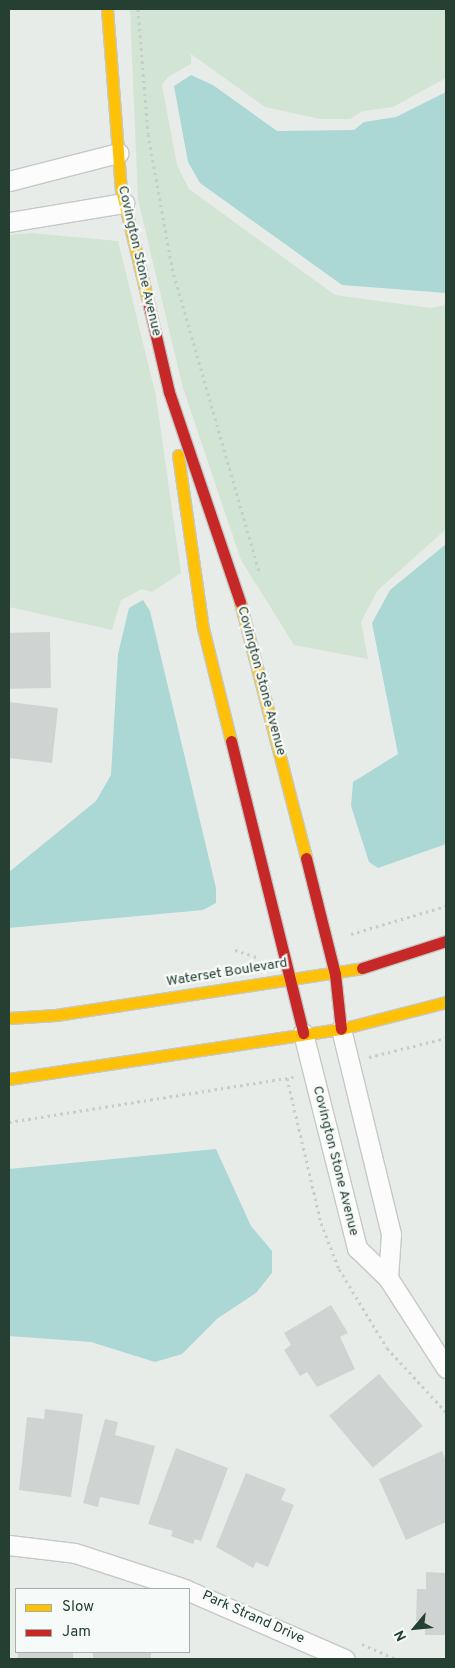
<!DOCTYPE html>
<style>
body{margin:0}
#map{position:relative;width:455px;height:1668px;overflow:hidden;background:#e8ece9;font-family:Overpass,sans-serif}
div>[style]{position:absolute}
.green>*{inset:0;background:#d2e4d3}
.water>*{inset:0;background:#abd8d4}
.building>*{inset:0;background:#cfd3d1;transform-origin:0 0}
.path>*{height:3px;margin-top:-1.5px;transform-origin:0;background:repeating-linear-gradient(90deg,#c6cec9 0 2.5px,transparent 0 6.5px)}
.roads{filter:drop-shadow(1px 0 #c5c9c6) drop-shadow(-1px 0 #c5c9c6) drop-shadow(0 1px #c5c9c6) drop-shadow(0 -1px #c5c9c6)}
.street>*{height:19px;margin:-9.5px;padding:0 9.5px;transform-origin:9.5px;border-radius:9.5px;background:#fcfcfc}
.slow>*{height:11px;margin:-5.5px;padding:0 5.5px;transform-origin:5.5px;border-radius:5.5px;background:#ffc107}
.jam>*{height:11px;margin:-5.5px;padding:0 5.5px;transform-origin:5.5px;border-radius:5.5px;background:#c62828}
span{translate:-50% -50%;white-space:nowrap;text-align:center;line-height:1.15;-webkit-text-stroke:4.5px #f6faf8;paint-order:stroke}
.street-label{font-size:14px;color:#254032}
.frame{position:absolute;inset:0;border:10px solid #254032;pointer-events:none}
.legend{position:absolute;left:15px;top:1588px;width:175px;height:65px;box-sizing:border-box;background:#f6faf8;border:1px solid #a2b0a9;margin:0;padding:6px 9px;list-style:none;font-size:15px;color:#254032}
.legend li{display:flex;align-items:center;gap:10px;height:25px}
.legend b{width:25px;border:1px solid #a2b0a9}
.north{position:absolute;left:390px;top:1603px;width:50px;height:50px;-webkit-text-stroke:4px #f6faf8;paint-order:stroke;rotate:242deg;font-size:14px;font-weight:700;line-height:20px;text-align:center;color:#254032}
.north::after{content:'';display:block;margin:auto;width:18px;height:22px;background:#254032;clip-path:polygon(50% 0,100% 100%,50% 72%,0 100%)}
</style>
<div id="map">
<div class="green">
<i style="clip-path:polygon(130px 9px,446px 9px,446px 78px,393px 107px,363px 111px,350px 119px,320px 119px,265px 107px,191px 54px,191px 64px,168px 77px,162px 85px,177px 165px,189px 189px,335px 295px,431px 308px,446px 305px,446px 529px,377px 591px,361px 622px,368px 659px,294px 645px,241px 560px,183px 388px,138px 200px)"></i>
<i style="clip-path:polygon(31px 233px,118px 241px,156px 396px,181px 573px,152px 592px,142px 589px,121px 600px,112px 630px,9px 607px,9px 235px)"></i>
</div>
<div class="water">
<i style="clip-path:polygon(191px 75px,213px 85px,277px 131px,354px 130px,364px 122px,396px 117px,446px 92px,446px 293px,342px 285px,200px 183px,188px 162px,174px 86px)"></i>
<i style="clip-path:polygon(446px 544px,446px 844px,378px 868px,369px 862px,351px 806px,353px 782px,398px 754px,372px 623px,390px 590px)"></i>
<i style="clip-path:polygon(143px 600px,150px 611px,216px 888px,216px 903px,203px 910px,9px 928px,9px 872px,96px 801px,111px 775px,118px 654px,129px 608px)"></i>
<i style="clip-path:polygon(216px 1149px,251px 1226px,272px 1251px,272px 1273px,256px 1293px,218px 1318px,182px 1354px,155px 1362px,91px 1342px,9px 1336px,9px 1169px)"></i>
</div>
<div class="building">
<i style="left:50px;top:632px;width:56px;height:41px;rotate:89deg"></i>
<i style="clip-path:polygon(9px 702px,58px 708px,52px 763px,9px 758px)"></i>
<i style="clip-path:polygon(331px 1305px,348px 1333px,340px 1337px,355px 1369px,317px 1387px,307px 1372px,300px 1376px,284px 1350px,291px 1345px,284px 1333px)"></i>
<i style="left:379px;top:1374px;width:68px;height:65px;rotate:50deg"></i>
<i style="clip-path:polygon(45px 1409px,83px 1414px,71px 1497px,19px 1490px,27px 1417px,44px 1419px)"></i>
<i style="clip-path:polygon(105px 1419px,118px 1422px,115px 1435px,155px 1446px,139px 1505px,100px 1497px,98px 1507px,83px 1503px)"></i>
<i style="clip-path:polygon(176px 1448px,228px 1468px,201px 1541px,195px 1539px,193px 1544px,171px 1536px,173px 1531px,148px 1524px)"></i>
<i style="clip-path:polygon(442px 1451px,446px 1461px,446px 1522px,406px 1540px,379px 1479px)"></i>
<i style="clip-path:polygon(246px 1473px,286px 1489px,281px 1500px,294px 1505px,268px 1567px,256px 1562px,253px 1568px,216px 1547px)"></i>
<i style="clip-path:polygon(426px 1572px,446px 1573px,446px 1635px,425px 1635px,425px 1621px,416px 1621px,417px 1589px,426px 1589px)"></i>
<i style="left:18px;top:1652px;width:55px;height:7px"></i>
<i style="left:93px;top:1652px;width:58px;height:8px"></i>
</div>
<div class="path">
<i style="left:138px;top:9px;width:125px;rotate:85.4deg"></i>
<i style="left:148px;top:134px;width:136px;rotate:79.8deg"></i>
<i style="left:172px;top:268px;width:318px;rotate:74deg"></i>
<i style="left:351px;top:934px;width:99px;rotate:-16.4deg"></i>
<i style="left:235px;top:950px;width:23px;rotate:18deg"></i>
<i style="left:369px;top:1057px;width:79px;rotate:-13.9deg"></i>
<i style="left:287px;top:1078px;width:149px;rotate:76.8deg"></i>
<i style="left:321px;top:1223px;width:49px;rotate:68.6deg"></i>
<i style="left:339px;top:1269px;width:92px;rotate:58.7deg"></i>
<i style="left:387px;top:1348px;width:87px;rotate:47.3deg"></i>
<i style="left:9px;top:1122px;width:288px;rotate:-9deg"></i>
<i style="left:362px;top:1644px;width:36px;rotate:24deg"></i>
</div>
<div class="roads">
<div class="street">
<i style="left:9px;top:181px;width:113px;rotate:-14.4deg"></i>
<i style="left:9px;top:222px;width:117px;rotate:-9.4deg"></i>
<i style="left:303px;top:1033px;width:222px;rotate:75.9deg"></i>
<i style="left:357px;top:1248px;width:43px;rotate:44.1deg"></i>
<i style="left:388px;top:1278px;width:44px;rotate:-86.1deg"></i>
<i style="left:391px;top:1234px;width:211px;rotate:-103.7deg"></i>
<i style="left:388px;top:1278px;width:107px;rotate:57.2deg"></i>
<i style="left:9px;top:1545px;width:66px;rotate:6.9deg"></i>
<i style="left:75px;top:1553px;width:116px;rotate:18.1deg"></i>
<i style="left:189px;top:1591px;width:170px;rotate:23.6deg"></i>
</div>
<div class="slow">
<i style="left:107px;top:9px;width:181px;rotate:85.6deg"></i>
<i style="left:121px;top:189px;width:120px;rotate:76.5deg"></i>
<i style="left:178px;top:455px;width:175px;rotate:81.8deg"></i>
<i style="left:203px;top:628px;width:116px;rotate:76.1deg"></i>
<i style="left:240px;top:602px;width:264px;rotate:75.5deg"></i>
<i style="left:9px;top:1018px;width:47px;rotate:-3.7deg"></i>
<i style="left:56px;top:1015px;width:310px;rotate:-8.7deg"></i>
<i style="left:9px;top:1079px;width:336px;rotate:-8.6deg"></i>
<i style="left:341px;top:1029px;width:108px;rotate:-14.4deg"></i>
</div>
<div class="jam">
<i style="left:149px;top:306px;width:88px;rotate:76.9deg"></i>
<i style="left:169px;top:392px;width:222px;rotate:71.3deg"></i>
<i style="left:231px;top:741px;width:301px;rotate:76.1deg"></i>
<i style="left:306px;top:858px;width:120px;rotate:76deg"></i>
<i style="left:335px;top:974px;width:55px;rotate:83.8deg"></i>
<i style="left:362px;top:968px;width:88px;rotate:-17.8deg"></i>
</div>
</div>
<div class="street-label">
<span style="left:139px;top:261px;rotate:77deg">Covington Stone Avenue</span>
<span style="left:261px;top:681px;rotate:75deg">Covington Stone Avenue</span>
<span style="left:227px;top:973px;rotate:-9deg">Waterset Boulevard</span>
<span style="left:335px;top:1161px;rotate:76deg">Covington Stone Avenue</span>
<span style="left:253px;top:1618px;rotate:24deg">Park Strand Drive</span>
</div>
<div class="frame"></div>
<ul class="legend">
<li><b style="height:6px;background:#ffc107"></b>Slow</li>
<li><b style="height:6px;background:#c62828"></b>Jam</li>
</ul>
<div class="north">N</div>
</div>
